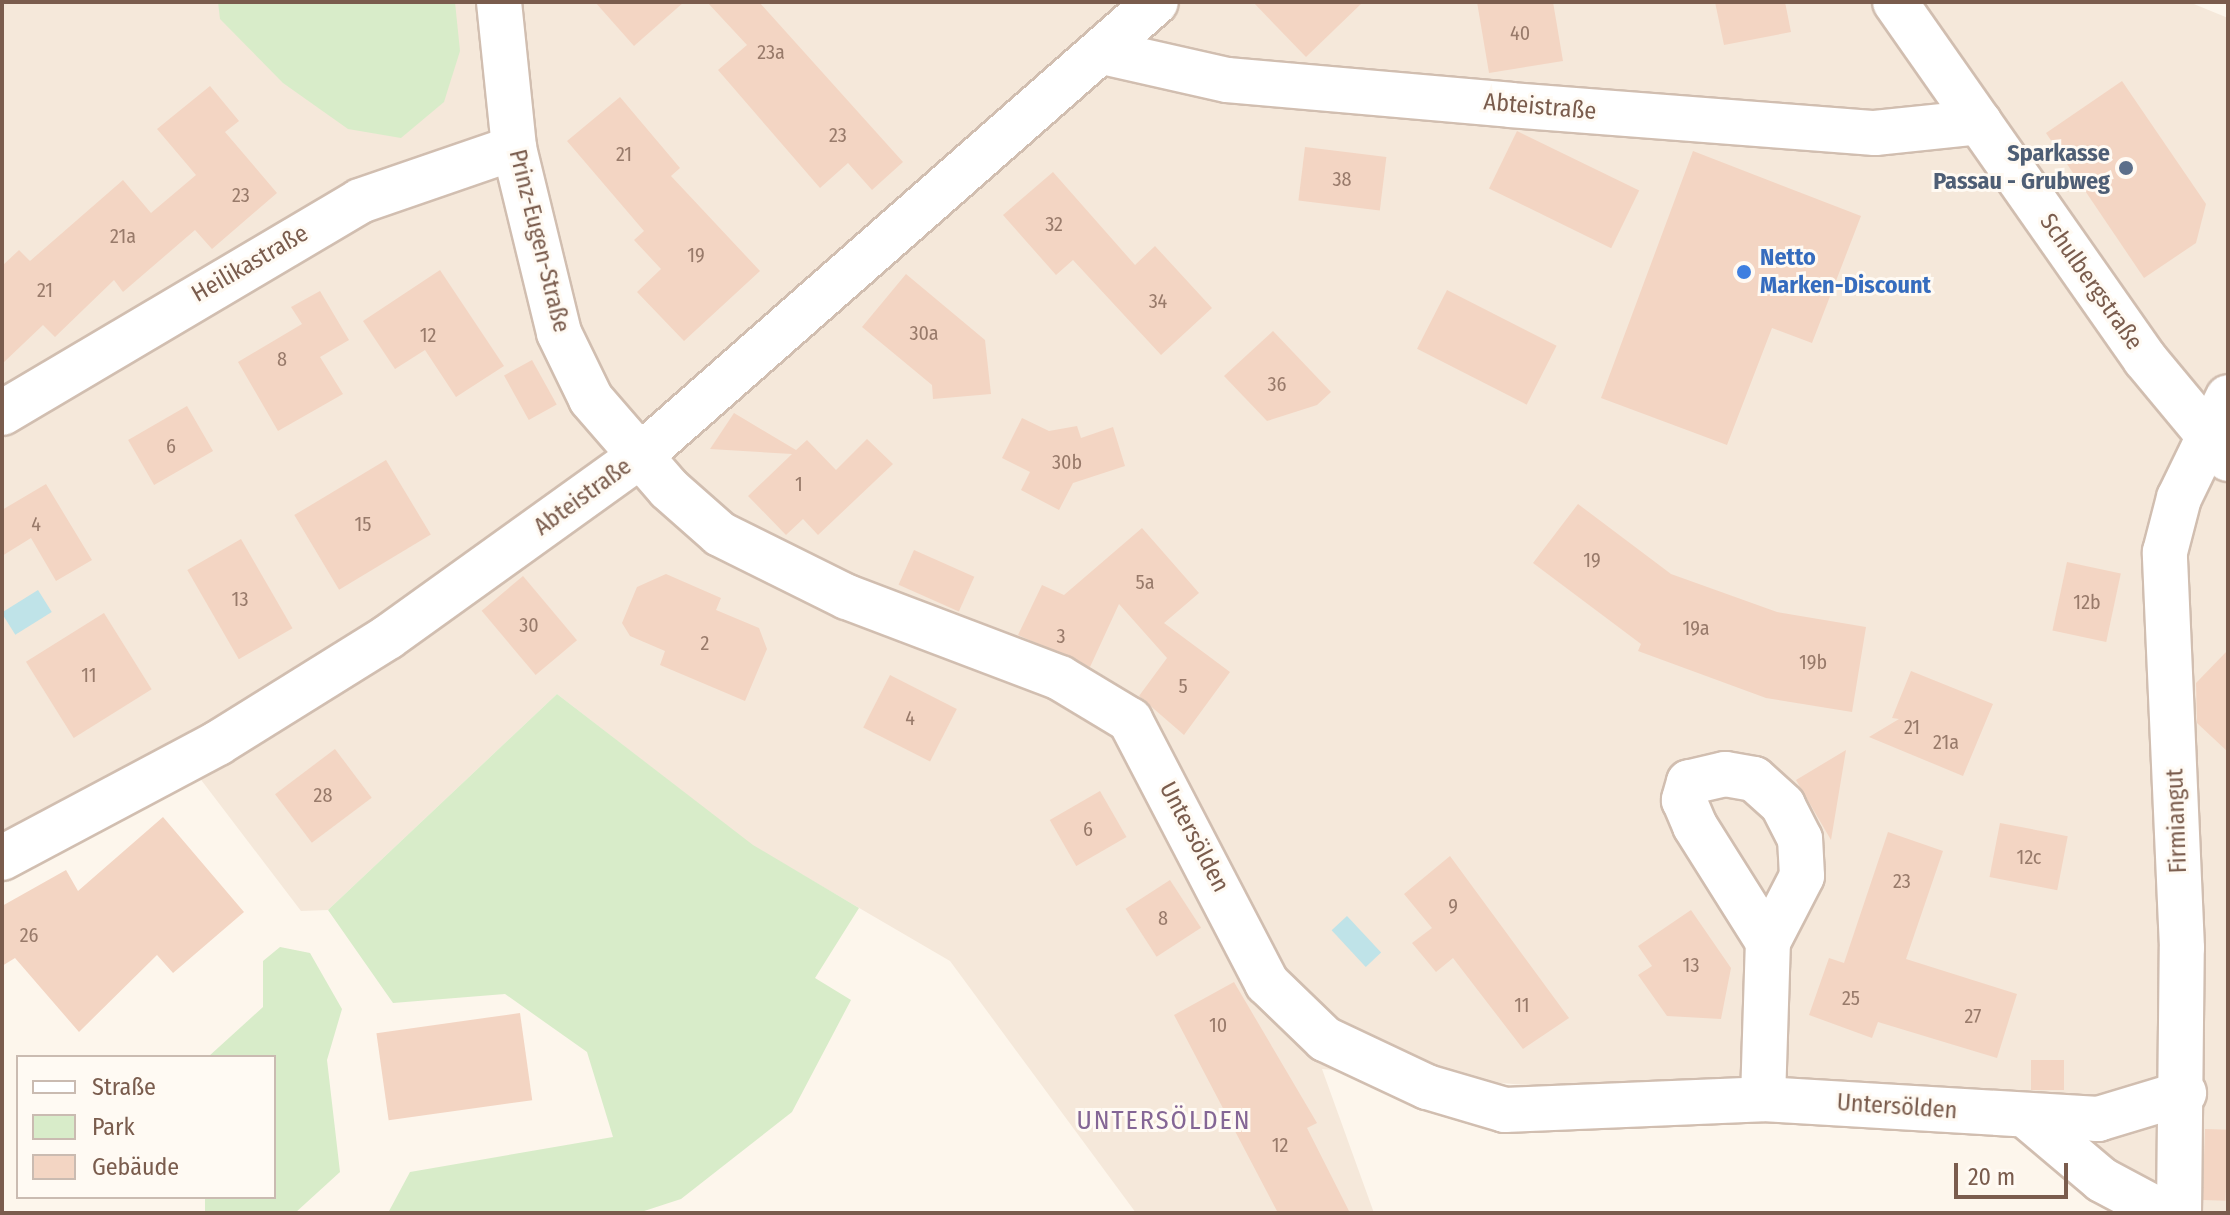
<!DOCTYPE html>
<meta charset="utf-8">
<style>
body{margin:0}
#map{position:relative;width:2230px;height:1215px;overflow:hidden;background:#fdf6ec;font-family:"Fira Sans Condensed",sans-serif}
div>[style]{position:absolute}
.residential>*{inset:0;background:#f5e8da}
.green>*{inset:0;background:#d8ecc9}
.water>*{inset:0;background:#bfe3e8;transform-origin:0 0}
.building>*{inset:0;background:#f3d5c3;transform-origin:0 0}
.roads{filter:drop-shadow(2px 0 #d1beb0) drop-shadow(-2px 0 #d1beb0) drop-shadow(0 2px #d1beb0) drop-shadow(0 -2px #d1beb0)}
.minor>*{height:44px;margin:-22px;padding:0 22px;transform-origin:22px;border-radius:22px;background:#fff}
.dots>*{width:22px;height:22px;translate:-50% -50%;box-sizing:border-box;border:4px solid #fffaf3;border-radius:50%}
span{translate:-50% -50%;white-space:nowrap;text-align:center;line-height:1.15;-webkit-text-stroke:6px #fffaf3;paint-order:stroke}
.number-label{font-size:20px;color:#987a6a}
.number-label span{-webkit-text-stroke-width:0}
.street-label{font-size:24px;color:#7a5c4d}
.service-label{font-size:24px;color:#4e5e75;font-weight:700}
.right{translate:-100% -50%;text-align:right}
.shop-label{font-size:24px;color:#366cbe;font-weight:700}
.left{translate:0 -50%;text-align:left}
.neighbourhood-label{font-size:26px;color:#846695;letter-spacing:2px}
.frame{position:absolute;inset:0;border:4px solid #7a5c4d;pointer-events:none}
.legend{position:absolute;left:16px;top:1055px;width:260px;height:144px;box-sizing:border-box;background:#fffaf3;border:2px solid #cabbb1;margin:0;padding:10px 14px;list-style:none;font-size:24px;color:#7a5c4d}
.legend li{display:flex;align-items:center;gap:16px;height:40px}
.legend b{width:40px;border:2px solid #cabbb1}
.scale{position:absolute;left:1954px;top:1163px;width:114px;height:36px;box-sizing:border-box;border:4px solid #7a5c4d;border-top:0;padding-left:10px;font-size:24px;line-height:28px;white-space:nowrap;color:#7a5c4d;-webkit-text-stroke:6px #fffaf3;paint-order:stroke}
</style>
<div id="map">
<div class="residential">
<i style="clip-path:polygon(2px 2px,2189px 2px,2228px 18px,2228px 1213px,2168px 1213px,2031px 1098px,1577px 1089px,1322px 1069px,1374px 1213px,1136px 1213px,950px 961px,753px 846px,557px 694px,328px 910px,301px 911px,186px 760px,2px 861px)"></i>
</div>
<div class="green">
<i style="clip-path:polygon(218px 2px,455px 2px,460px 51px,444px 102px,401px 138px,348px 129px,283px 83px,220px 19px)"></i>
<i style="clip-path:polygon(557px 694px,753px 845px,859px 908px,815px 978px,851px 1000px,792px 1112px,681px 1199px,638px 1213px,388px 1213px,410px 1172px,613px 1137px,587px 1052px,505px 994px,393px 1003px,328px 910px)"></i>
<i style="clip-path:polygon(280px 947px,310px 953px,342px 1009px,327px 1060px,340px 1172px,295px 1213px,205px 1213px,205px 1197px,274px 1197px,274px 1057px,208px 1057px,263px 1007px,263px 961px)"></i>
</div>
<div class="water">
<i style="left:38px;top:590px;width:26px;height:43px;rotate:58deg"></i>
<i style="left:1347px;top:916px;width:50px;height:21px;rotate:47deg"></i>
</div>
<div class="building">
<i style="clip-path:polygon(595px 2px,684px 2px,634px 46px)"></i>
<i style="clip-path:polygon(707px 2px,759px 2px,903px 162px,872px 190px,848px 163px,820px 188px,718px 70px,747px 45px)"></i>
<i style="clip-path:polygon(1253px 2px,1363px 2px,1306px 57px)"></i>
<i style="clip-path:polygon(1477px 2px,1553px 2px,1563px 61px,1489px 73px)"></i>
<i style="clip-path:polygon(1715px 2px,1785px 2px,1791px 32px,1724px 45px)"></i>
<i style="clip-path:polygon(2122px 81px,2206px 204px,2196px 243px,2144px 278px,2046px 133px)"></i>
<i style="clip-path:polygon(210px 86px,239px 121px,225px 132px,277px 193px,212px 249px,195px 230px,123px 292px,114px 280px,55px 337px,43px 325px,2px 364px,2px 266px,19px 250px,30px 261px,123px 180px,151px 213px,196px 175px,157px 129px)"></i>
<i style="clip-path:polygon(620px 97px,680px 168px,671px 176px,760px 271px,684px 341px,637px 292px,661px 269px,634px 240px,644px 231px,567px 141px)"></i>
<i style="left:1517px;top:131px;width:136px;height:64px;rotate:26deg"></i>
<i style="left:1305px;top:147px;width:82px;height:54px;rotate:7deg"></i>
<i style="clip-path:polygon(1693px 151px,1861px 216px,1812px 343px,1772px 328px,1727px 445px,1601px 398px)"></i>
<i style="clip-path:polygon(1053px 172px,1135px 265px,1155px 246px,1212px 308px,1161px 355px,1073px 260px,1056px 275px,1003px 215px)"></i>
<i style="clip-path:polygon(440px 270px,504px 366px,456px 397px,425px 350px,395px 369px,363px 321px)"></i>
<i style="clip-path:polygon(906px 274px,985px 340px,991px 394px,933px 399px,932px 385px,862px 327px)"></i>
<i style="left:1447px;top:290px;width:123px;height:66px;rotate:27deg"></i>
<i style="clip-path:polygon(320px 291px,349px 340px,320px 357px,343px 394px,278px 431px,238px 362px,302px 324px,291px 307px)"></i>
<i style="clip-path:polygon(1273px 331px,1331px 392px,1317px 405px,1267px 421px,1224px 376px)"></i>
<i style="left:532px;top:360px;width:51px;height:32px;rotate:61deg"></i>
<i style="left:187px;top:406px;width:52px;height:68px;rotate:60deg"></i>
<i style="clip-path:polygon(734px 413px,796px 450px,807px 440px,836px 470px,867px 439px,893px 464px,818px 535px,803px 519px,786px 535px,748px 496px,792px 454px,710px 449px)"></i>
<i style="clip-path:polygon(1022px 418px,1049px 431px,1077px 426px,1081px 438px,1113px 427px,1125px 466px,1073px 483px,1059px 510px,1021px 490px,1030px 472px,1002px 458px)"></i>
<i style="left:386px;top:460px;width:87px;height:107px;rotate:59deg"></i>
<i style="clip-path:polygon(46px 484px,92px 560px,56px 581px,31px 538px,2px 556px,2px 510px)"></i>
<i style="clip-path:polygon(1578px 504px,1671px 574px,1777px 612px,1866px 627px,1852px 712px,1766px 698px,1638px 651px,1641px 644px,1533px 563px)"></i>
<i style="clip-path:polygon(1142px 528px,1199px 593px,1164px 623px,1230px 672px,1184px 735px,1139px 696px,1167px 658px,1119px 604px,1090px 667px,1018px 635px,1042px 585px,1064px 595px)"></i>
<i style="left:241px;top:539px;width:103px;height:62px;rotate:60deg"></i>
<i style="left:914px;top:550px;width:66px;height:38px;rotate:24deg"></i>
<i style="left:2067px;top:562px;width:55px;height:70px;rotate:12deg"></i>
<i style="clip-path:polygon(666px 574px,721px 598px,716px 610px,759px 628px,767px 649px,745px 701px,660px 665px,665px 651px,630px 636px,622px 623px,637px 587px)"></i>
<i style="left:523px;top:576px;width:84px;height:54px;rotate:50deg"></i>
<i style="left:104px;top:613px;width:90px;height:92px;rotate:58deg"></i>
<i style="clip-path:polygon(2228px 650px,2228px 752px,2197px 723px,2196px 683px)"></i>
<i style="clip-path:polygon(1911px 671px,1993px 704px,1963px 776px,1869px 737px,1899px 719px,1892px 718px)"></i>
<i style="left:890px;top:675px;width:75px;height:59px;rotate:27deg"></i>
<i style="left:335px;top:749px;width:61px;height:75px;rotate:53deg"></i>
<i style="clip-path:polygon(1846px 750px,1831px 840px,1796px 780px)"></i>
<i style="left:1100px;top:791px;width:53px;height:58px;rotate:60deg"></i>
<i style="clip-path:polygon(163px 817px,244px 912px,173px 973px,157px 955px,79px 1032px,15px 958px,2px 966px,2px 906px,66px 870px,78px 891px)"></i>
<i style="left:2000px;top:823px;width:69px;height:55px;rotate:11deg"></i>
<i style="clip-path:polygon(1888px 832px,1943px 851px,1906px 959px,2017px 994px,1997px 1058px,1878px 1022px,1872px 1038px,1809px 1015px,1829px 958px,1844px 963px)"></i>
<i style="clip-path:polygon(1450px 856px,1569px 1018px,1523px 1049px,1453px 958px,1436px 972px,1412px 943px,1432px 928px,1404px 894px)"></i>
<i style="left:1170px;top:880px;width:57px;height:53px;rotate:57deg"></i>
<i style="clip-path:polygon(1691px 910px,1731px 968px,1721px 1019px,1667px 1016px,1638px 975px,1652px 966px,1638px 946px)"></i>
<i style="clip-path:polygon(1234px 982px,1317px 1123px,1307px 1128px,1350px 1213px,1278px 1213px,1174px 1015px)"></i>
<i style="left:520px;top:1013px;width:88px;height:145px;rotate:82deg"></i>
<i style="left:2031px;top:1060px;width:33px;height:30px"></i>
<i style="left:2205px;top:1129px;width:23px;height:71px;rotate:2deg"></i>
</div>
<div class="roads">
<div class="minor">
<i style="left:499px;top:2px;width:147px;rotate:84.1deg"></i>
<i style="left:514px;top:148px;width:190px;rotate:76.3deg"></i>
<i style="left:559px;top:333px;width:73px;rotate:64.1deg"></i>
<i style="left:591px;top:399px;width:119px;rotate:49.1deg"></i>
<i style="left:669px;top:489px;width:68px;rotate:41.4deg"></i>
<i style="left:720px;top:534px;width:142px;rotate:26.4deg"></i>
<i style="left:847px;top:597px;width:228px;rotate:20.8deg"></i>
<i style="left:1060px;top:678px;width:82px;rotate:31deg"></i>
<i style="left:1130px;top:720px;width:297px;rotate:62.5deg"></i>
<i style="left:1267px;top:983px;width:81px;rotate:44deg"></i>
<i style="left:1325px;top:1039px;width:113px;rotate:25.2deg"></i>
<i style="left:1427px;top:1087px;width:81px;rotate:16.4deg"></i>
<i style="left:1505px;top:1110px;width:258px;rotate:-2.4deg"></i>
<i style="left:1763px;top:1099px;width:336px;rotate:3.4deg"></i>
<i style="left:2098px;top:1119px;width:90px;rotate:-16.8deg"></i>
<i style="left:1895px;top:2px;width:436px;rotate:55deg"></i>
<i style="left:2145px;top:359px;width:130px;rotate:50.3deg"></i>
<i style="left:1103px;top:52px;width:127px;rotate:12.7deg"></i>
<i style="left:1227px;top:80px;width:284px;rotate:5deg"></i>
<i style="left:1510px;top:105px;width:366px;rotate:4.4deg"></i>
<i style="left:1875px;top:133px;width:105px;rotate:-6deg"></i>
<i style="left:2px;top:413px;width:416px;rotate:-30.6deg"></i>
<i style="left:360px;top:201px;width:163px;rotate:-19deg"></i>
<i style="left:2px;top:858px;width:245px;rotate:-28deg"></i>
<i style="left:218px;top:743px;width:200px;rotate:-31.9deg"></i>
<i style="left:388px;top:637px;width:310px;rotate:-35.7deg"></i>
<i style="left:640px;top:456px;width:687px;rotate:-41.34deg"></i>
<i style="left:1763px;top:1099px;width:157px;rotate:-88.2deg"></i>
<i style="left:1768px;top:942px;width:74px;rotate:-62.7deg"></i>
<i style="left:1802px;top:876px;width:37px;rotate:-93deg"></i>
<i style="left:1800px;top:839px;width:38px;rotate:-117deg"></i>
<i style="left:1783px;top:805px;width:39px;rotate:-138deg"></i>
<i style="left:1754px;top:779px;width:29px;rotate:-170deg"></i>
<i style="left:1725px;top:774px;width:37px;rotate:167deg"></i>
<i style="left:1689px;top:782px;width:19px;rotate:106deg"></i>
<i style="left:1684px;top:800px;width:28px;rotate:67deg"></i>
<i style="left:1695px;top:826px;width:137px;rotate:57.8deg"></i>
<i style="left:2031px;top:1120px;width:93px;rotate:40.2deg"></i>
<i style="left:2102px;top:1180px;width:70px;rotate:28deg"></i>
<i style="left:2179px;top:1213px;width:265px;rotate:-89.4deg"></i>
<i style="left:2182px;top:948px;width:396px;rotate:-92.5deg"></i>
<i style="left:2165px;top:552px;width:56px;rotate:-75.5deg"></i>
<i style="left:2179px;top:498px;width:112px;rotate:-64.1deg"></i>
</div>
</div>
<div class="dots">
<i style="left:2126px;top:168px;background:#5c6f8a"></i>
<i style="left:1744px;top:272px;background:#3f7fe0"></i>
</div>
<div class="number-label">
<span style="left:1520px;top:33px">40</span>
<span style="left:771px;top:52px">23a</span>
<span style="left:838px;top:135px">23</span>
<span style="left:624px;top:154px">21</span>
<span style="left:1342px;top:179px">38</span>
<span style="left:241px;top:195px">23</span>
<span style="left:1054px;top:224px">32</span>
<span style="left:123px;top:236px">21a</span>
<span style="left:696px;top:255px">19</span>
<span style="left:45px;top:290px">21</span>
<span style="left:1158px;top:301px">34</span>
<span style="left:924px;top:333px">30a</span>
<span style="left:428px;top:335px">12</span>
<span style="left:282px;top:359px">8</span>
<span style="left:1277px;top:384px">36</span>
<span style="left:171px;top:446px">6</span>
<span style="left:1067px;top:462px">30b</span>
<span style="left:799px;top:484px">1</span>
<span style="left:36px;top:524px">4</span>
<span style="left:363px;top:524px">15</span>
<span style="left:1592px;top:560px">19</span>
<span style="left:1145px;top:582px">5a</span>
<span style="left:240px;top:599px">13</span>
<span style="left:2087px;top:602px">12b</span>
<span style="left:529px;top:625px">30</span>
<span style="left:1696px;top:628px">19a</span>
<span style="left:1061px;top:636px">3</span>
<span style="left:705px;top:643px">2</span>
<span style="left:1813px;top:662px">19b</span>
<span style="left:89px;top:675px">11</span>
<span style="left:1183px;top:686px">5</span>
<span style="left:910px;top:718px">4</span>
<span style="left:1912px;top:727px">21</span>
<span style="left:1946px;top:742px">21a</span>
<span style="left:323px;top:795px">28</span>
<span style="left:1088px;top:829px">6</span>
<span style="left:2029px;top:857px">12c</span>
<span style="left:1902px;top:881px">23</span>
<span style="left:1453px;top:906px">9</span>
<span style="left:1163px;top:918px">8</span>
<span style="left:29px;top:935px">26</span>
<span style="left:1691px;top:965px">13</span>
<span style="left:1851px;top:998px">25</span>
<span style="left:1522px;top:1005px">11</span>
<span style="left:1973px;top:1016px">27</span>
<span style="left:1218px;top:1025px">10</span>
<span style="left:1280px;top:1145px">12</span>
</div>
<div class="street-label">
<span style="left:1540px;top:107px;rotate:5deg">Abteistraße</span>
<span style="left:539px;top:241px;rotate:76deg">Prinz-Eugen-Straße</span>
<span style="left:250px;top:264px;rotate:-30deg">Heilikastraße</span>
<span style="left:2091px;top:282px;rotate:55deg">Schulbergstraße</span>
<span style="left:583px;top:497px;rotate:-36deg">Abteistraße</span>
<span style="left:2177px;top:821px;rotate:-92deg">Firmiangut</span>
<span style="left:1194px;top:837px;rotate:62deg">Untersölden</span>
<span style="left:1897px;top:1107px;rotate:4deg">Untersölden</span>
</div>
<div class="service-label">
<span class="right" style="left:2110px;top:168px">Sparkasse<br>Passau - Grubweg</span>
</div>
<div class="shop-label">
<span class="left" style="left:1760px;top:272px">Netto<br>Marken-Discount</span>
</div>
<div class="neighbourhood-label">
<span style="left:1164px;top:1121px">UNTERSÖLDEN</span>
</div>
<div class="frame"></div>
<ul class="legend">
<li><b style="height:10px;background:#fff"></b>Straße</li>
<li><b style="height:22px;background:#d8ecc9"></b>Park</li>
<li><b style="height:22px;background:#f3d5c3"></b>Gebäude</li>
</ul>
<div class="scale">20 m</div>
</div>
